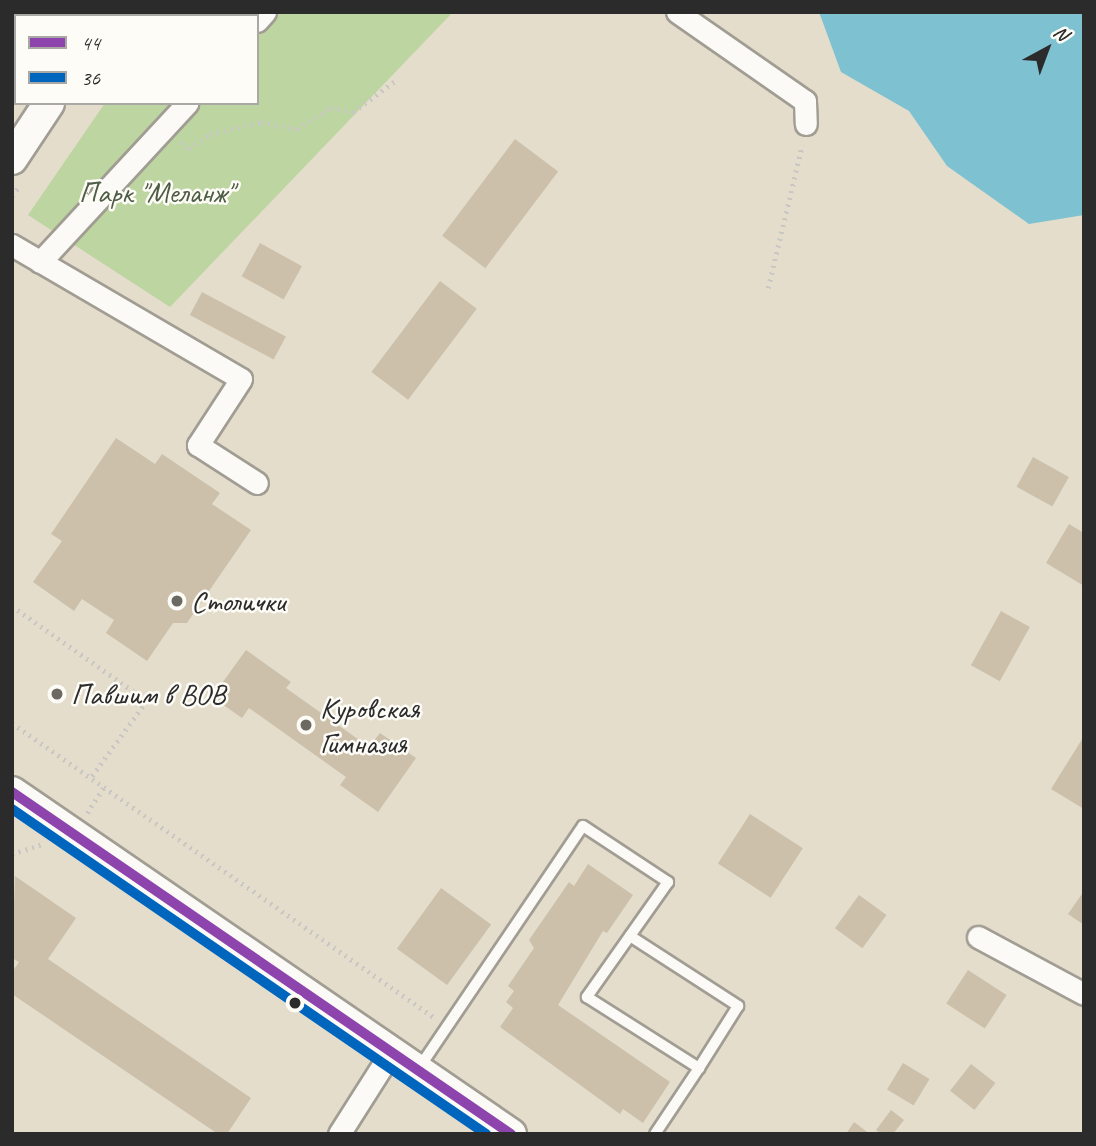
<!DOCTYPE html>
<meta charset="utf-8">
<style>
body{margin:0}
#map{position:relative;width:1096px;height:1146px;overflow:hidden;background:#e4ddcc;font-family:Caveat,sans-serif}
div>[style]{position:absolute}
.green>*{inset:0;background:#bdd5a1}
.water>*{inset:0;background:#7ec1d0}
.building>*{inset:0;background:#ccc0ab;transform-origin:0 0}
.path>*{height:4.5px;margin-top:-2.25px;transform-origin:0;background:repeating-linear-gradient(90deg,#c8c7c3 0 2px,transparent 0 7px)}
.roads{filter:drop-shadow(2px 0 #a19d93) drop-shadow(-2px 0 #a19d93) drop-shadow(0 2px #a19d93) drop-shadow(0 -2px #a19d93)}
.lane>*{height:10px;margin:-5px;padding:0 5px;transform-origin:5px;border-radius:5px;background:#fbfaf7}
.street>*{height:21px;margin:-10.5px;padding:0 10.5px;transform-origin:10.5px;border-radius:10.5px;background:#fbfaf7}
.secondary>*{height:30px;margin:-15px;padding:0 15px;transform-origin:15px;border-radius:15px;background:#fbfaf7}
.bus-1>*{height:10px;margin:-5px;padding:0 5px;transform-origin:5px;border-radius:5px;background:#8e44ad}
.bus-2>*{height:10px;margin:-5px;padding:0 5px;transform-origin:5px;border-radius:5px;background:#0065bd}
.dots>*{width:19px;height:19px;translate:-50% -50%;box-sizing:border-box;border:4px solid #fdfcf7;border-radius:50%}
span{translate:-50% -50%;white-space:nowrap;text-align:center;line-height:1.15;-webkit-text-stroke:5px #fdfcf7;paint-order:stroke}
.park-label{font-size:30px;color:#4d5c44}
.poi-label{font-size:30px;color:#2b2b2b}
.left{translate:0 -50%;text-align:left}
.frame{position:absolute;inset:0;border:14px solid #2b2b2b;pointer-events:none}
.legend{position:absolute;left:14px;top:14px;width:245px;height:91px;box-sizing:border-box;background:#fdfcf7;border:2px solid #a9a8a5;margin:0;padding:9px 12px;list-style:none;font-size:21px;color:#2b2b2b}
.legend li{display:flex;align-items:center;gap:14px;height:35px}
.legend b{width:35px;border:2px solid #a9a8a5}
.north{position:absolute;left:1012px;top:14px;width:70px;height:70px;-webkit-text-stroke:5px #fdfcf7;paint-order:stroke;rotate:41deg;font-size:19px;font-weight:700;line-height:28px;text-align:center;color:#2b2b2b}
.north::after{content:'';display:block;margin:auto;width:24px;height:32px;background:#2b2b2b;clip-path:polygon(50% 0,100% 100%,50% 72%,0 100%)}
</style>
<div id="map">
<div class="green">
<i style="clip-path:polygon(168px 12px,453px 12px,170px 307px,28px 215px,105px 103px,257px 103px,257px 16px,165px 16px)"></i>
</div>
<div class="water">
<i style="clip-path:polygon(819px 12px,1084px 12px,1084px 215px,1029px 224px,947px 166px,909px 111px,841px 72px)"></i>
</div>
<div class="building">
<i style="clip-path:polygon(12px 12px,38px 12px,16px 16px,16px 36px)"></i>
<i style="left:515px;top:139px;width:54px;height:121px;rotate:37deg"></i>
<i style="left:260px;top:243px;width:48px;height:38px;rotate:29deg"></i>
<i style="left:440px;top:281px;width:46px;height:114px;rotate:37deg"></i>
<i style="left:202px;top:292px;width:95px;height:26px;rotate:28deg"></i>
<i style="clip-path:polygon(116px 438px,155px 464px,162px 454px,220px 493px,212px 504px,251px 530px,187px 623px,173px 623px,147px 661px,106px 633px,114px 620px,82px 599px,74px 611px,33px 582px,62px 541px,51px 534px)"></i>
<i style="left:1033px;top:457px;width:41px;height:34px;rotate:29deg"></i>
<i style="clip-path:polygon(1069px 524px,1084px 533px,1084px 586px,1046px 563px)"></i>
<i style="left:1001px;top:611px;width:33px;height:62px;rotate:29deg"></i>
<i style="clip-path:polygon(246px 650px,291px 682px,286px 688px,369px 747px,380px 733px,416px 758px,378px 812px,340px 785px,346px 777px,249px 708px,242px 718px,212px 697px)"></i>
<i style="clip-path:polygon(1084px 736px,1084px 809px,1051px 789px)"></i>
<i style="left:750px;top:814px;width:63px;height:59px;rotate:33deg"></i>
<i style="clip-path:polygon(588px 864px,633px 895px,607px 933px,603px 931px,558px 1005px,670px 1082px,643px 1123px,623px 1109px,620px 1114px,500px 1027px,513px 1008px,506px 1002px,514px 991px,508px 986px,534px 948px,529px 940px,569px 882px,574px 886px)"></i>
<i style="clip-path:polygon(15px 876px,76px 918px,48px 959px,251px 1098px,227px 1134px,218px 1134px,12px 994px,12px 972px,19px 962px,12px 958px)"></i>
<i style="left:441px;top:888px;width:62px;height:75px;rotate:36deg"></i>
<i style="clip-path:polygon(1084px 891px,1084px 925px,1068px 914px)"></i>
<i style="left:859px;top:895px;width:34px;height:41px;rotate:36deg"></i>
<i style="left:968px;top:970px;width:46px;height:40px;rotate:33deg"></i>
<i style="left:903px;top:1063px;width:31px;height:31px;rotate:31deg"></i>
<i style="left:971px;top:1064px;width:31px;height:34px;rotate:38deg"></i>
<i style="clip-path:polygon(891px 1110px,904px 1120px,893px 1134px,881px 1134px,876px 1130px)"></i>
<i style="clip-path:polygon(854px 1122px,870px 1134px,846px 1134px)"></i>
</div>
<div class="path">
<i style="left:181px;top:142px;width:11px;rotate:41deg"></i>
<i style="left:189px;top:149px;width:26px;rotate:-36deg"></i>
<i style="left:210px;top:134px;width:52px;rotate:-13.2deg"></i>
<i style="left:261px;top:122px;width:37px;rotate:11deg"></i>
<i style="left:297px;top:129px;width:40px;rotate:-32.9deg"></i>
<i style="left:331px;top:107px;width:23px;rotate:13deg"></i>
<i style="left:353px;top:112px;width:52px;rotate:-36.4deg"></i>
<i style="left:12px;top:196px;width:14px;rotate:-54deg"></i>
<i style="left:768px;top:288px;width:147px;rotate:-76.6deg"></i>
<i style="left:12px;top:606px;width:165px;rotate:35.1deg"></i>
<i style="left:147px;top:701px;width:95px;rotate:126deg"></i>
<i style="left:12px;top:723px;width:516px;rotate:34.89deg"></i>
<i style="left:87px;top:813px;width:31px;rotate:-57deg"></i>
<i style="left:12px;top:854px;width:32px;rotate:-18deg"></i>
</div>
<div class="roads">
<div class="lane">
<i style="left:630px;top:936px;width:129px;rotate:32.9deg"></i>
<i style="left:738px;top:1006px;width:73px;rotate:122.2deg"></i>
<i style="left:419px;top:1068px;width:292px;rotate:-55.9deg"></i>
<i style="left:583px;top:826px;width:102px;rotate:33.4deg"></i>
<i style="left:668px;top:882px;width:141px;rotate:125.2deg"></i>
<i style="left:587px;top:997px;width:133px;rotate:32.4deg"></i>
<i style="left:699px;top:1068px;width:79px;rotate:123.7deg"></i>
</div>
<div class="street">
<i style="left:677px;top:12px;width:156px;rotate:34.8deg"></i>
<i style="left:805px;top:101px;width:23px;rotate:88deg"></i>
<i style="left:257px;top:21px;width:12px;rotate:-48deg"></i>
<i style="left:12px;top:245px;width:265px;rotate:30.3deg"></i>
<i style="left:241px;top:379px;width:79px;rotate:123.1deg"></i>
<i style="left:198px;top:445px;width:70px;rotate:32.8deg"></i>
<i style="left:40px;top:262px;width:217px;rotate:-47.2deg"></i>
<i style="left:978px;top:937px;width:120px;rotate:28.3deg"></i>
<i style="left:339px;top:1134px;width:97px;rotate:-57.6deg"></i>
</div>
<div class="secondary">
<i style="left:107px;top:16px;width:4px;rotate:-63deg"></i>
<i style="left:12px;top:159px;width:67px;rotate:-56.5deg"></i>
<i style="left:12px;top:792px;width:605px;rotate:34.43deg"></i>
</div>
</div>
<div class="bus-1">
<i style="left:12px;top:792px;width:605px;rotate:34.43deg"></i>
</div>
<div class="bus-2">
<i style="left:12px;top:809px;width:575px;rotate:34.44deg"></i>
</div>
<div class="dots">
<i style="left:177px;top:601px;background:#6c6963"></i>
<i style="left:57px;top:694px;background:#6c6963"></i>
<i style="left:306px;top:725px;background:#6c6963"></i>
<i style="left:295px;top:1003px;background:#2b2b2b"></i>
</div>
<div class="park-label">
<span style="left:156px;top:192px">Парк "Меланж"</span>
</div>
<div class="poi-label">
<span class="left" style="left:191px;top:601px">Столички</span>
<span class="left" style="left:71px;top:694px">Павшим в ВОВ</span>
<span class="left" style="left:320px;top:725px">Куровская<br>Гимназия</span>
</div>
<div class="frame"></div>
<ul class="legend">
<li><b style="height:9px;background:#8e44ad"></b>44</li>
<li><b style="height:9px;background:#0065bd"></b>36</li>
</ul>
<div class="north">N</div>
</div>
